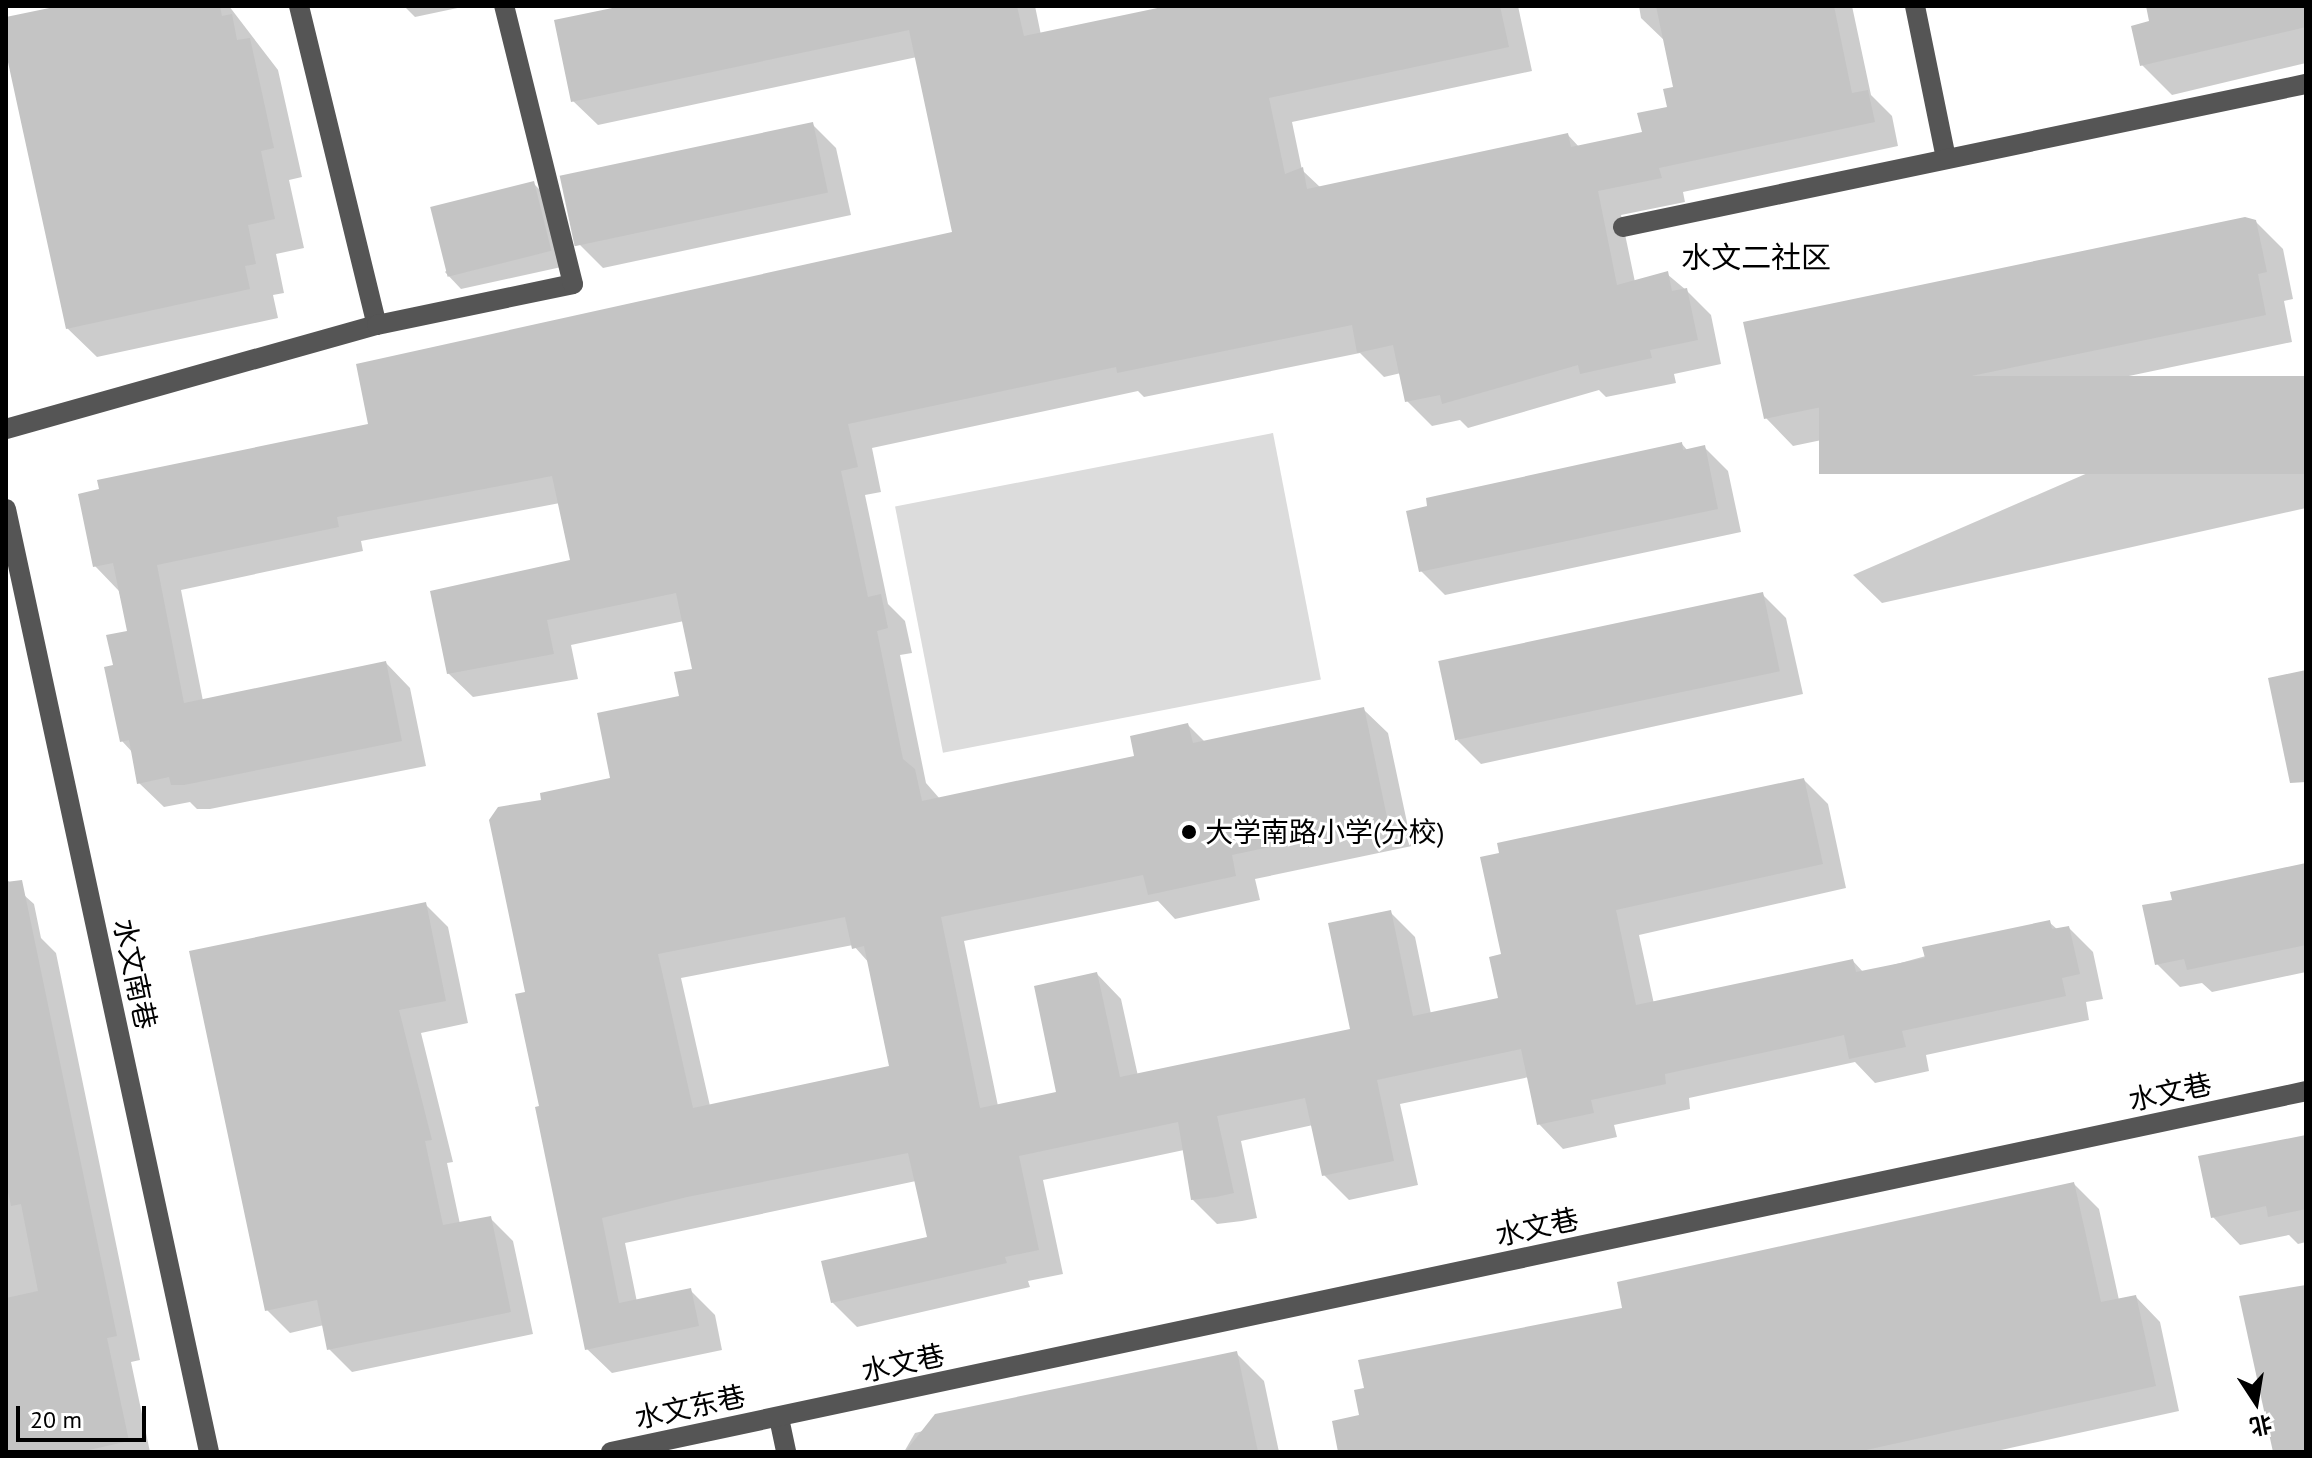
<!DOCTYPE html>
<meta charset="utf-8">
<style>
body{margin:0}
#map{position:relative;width:2312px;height:1458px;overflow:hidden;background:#fff;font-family:"PT Sans","Noto Sans SC",sans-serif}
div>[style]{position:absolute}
.green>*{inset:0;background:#dcdcdc;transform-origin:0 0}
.shadow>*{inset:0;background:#0003}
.building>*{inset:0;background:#c4c4c4;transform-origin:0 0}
.minor>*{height:20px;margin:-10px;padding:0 10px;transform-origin:10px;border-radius:10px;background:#555}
.dots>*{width:22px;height:22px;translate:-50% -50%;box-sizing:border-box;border:4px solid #fff;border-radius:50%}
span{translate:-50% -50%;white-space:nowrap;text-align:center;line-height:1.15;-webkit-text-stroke:6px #fff;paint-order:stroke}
.poi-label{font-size:28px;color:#000}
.left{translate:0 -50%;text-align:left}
.street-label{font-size:28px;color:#000}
.neighbourhood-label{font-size:30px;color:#000}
.frame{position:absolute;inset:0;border:8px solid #000;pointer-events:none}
.north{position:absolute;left:2216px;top:1362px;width:80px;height:80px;-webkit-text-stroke:6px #fff;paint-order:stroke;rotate:168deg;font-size:22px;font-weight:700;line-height:32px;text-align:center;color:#000}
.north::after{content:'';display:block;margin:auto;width:28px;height:36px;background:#000;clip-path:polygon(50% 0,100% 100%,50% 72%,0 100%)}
.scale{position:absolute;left:16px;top:1406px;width:130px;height:36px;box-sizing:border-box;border:4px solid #000;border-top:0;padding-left:10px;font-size:24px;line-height:28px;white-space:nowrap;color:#000;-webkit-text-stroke:6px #fff;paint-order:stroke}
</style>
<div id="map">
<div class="green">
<i style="left:1273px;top:433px;width:251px;height:385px;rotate:79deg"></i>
</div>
<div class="shadow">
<i style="clip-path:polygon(68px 6px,229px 6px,278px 70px,302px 177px,289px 180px,304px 248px,276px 254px,284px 293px,273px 295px,278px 318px,97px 357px,67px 328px,6px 44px,6px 19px)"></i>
<i style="clip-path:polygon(404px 6px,467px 6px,415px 17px)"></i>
<i style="clip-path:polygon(evenodd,631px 6px,1035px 6px,1041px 35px,1177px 6px,1518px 6px,1532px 71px,1292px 122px,1302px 170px,1321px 188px,1568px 135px,1580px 148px,1644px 134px,1669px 109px,1675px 88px,1666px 42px,1641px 18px,1639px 6px,1852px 6px,1871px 95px,1892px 116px,1898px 146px,1683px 192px,1685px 202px,1621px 215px,1635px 282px,1667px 274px,1686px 290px,1711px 315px,1721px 364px,1674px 374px,1676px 383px,1606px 397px,1599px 390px,1468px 428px,1460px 420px,1432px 426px,1407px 401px,1401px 373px,1384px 377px,1360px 353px,1144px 397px,1138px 391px,872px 448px,881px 492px,865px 495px,888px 604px,905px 621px,912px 653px,900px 655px,926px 783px,940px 799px,1136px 757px,1188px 725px,1205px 742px,1363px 709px,1388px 733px,1412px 846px,1255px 879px,1260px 900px,1175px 919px,1158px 901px,964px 941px,998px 1106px,1059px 1093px,1097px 974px,1121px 999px,1138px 1076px,1352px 1030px,1390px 912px,1415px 937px,1431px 1014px,1500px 999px,1503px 956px,1804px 780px,1828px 804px,1846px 888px,1639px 935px,1654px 1004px,1853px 961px,1864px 973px,2049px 922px,2058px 930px,2069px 928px,2093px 952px,2103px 999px,2086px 1002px,2089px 1020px,1926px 1055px,1929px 1071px,1875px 1083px,1855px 1062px,1689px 1098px,1690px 1109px,1614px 1125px,1617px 1137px,1563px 1149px,1539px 1124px,1529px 1077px,1400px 1104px,1418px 1185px,1349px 1200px,1324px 1175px,1313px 1125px,1241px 1141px,1257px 1218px,1242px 1221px,1217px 1224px,1192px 1199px,1184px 1150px,1043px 1180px,1063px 1274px,1028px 1281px,1030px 1287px,857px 1327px,832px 1302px,929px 1238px,916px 1181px,625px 1243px,637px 1302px,690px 1290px,715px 1315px,722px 1350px,612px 1373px,587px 1349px,542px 1108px,527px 994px,543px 802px,613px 780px,681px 697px,694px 670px,684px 621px,571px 645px,578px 679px,473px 697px,448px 673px,572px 562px,560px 503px,361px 541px,363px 551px,181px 590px,203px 701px,386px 663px,410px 688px,426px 766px,210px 809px,197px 809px,190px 802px,164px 807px,139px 783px,133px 753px,122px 741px,115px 666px,130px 632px,119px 591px,95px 566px,371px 425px,955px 234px,917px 57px,598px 125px,573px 101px,631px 6px,853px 945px,870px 964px,892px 1067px,710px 1106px,681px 978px,853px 945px)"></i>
<i style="clip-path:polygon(2166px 6px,2306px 6px,2306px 63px,2172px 95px,2142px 65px,2152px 22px)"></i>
<i style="clip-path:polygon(812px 124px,836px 148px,851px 215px,603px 268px,579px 244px)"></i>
<i style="clip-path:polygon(533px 183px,550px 200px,566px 266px,461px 289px,445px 272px)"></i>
<i style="clip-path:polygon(2255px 221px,2283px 249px,2293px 299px,2284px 301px,2292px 342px,1793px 446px,1766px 418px)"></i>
<i style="clip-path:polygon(2306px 378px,2306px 508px,1882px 603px,1853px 575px)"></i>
<i style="clip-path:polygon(1682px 444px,1688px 451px,1704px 447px,1728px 471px,1741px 532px,1445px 595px,1421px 571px)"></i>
<i style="clip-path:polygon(1762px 594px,1786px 618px,1803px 694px,1481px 764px,1457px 740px)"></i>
<i style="clip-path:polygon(2306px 865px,2306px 972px,2212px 992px,2202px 983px,2180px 987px,2157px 964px,2174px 902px)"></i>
<i style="clip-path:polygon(6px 879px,34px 904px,41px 938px,56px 953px,140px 1360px,131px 1362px,150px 1452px,6px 1452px)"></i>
<i style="clip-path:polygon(425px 904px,448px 927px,468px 1023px,421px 1033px,453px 1162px,447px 1163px,460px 1224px,490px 1218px,513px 1241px,533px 1334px,352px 1372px,329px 1349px,324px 1325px,290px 1333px,267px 1310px)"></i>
<i style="clip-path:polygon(2306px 1136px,2306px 1242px,2298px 1244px,2289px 1235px,2240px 1245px,2213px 1217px)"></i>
<i style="clip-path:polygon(2074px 1184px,2099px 1209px,2119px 1300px,2136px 1297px,2160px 1322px,2179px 1411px,1992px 1452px,1341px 1452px,1362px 1416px,1624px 1310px)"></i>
<i style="clip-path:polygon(1236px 1353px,1264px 1381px,1279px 1452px,904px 1452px,915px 1433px)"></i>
</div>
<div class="building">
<i style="clip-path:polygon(59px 6px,220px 6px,222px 16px,232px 14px,237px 40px,250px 38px,274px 148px,261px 151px,275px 219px,248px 225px,256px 264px,245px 266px,250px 289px,66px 329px,6px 53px,6px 17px)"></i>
<i style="clip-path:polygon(evenodd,622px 6px,1017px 6px,1024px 36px,1167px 6px,1500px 6px,1509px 47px,1269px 98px,1285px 174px,1303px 167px,1307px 189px,1568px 133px,1571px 147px,1642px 132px,1637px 113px,1667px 107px,1663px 89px,1673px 87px,1656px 6px,1834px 6px,1852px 93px,1868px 90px,1875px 122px,1659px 168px,1662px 178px,1598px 191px,1617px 285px,1668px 271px,1672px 291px,1687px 288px,1698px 340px,1650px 350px,1652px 358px,1580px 374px,1578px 365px,1442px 404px,1440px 395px,1405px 402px,1393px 345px,1357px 353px,1352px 325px,1117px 373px,1116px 367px,848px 424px,858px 467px,841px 471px,868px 597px,881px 594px,888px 628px,877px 631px,903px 759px,915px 769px,922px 801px,1134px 756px,1130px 736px,1188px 723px,1193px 743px,1364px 707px,1388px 822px,1232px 855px,1236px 876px,1148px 895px,1143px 875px,941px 917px,980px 1108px,1056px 1092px,1034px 986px,1097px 972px,1120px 1077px,1350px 1029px,1328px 923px,1391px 910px,1413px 1016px,1498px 998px,1489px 957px,1501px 954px,1480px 857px,1499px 853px,1497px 843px,1804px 778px,1823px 864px,1616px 910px,1636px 1005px,1853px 959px,1856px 972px,1925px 958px,1922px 947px,2050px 920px,2052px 929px,2069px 926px,2080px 974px,2062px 978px,2066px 996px,1902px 1031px,1906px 1047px,1849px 1059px,1844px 1035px,1665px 1074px,1666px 1084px,1591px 1100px,1594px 1113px,1537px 1125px,1521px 1049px,1377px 1080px,1394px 1161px,1322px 1176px,1305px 1098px,1217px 1116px,1234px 1193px,1216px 1197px,1191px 1200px,1178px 1122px,1019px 1156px,1039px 1250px,1005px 1257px,1007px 1263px,831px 1303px,821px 1261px,927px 1237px,908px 1153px,687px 1197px,602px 1218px,619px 1303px,691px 1288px,699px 1326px,585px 1350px,535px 1107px,539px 1106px,515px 994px,525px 992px,489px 820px,498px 807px,541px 800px,540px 793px,610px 778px,597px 713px,679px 696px,674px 672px,692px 669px,676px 593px,547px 620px,554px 654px,447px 674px,430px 591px,570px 560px,552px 476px,337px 517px,339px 527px,157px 565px,184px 703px,386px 661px,402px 741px,184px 785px,171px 785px,169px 777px,137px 784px,129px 740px,120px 742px,104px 667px,113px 665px,106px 635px,127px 631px,113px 563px,93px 567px,78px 494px,99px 489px,97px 480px,368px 424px,356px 364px,952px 232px,909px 30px,571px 102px,554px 20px,622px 6px,845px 917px,852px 949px,864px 946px,889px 1066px,693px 1108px,658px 954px,845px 917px)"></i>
<i style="clip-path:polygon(2146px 6px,2306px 6px,2306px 27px,2140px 66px,2131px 26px,2149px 21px)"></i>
<i style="left:813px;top:122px;width:72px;height:259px;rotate:78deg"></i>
<i style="left:534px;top:181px;width:72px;height:107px;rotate:76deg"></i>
<i style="clip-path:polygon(2245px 217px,2256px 220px,2267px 272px,2258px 274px,2266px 315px,1764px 419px,1743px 322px)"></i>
<i style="left:2306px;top:376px;width:98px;height:487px;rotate:90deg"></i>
<i style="clip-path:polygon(1682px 442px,1683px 450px,1705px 445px,1718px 509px,1419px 572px,1406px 511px,1427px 506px,1426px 498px)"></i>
<i style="left:1763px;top:592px;width:81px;height:332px;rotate:78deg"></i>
<i style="clip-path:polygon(2306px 670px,2306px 782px,2290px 783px,2268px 678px)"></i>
<i style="clip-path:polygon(2306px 863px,2306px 945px,2187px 970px,2184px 959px,2155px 965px,2142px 905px,2172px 900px,2170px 892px)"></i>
<i style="clip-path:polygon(22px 880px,117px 1336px,107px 1338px,129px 1441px,80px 1452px,6px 1452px,6px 1298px,38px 1291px,21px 1204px,11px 1206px,6px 1183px,6px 882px)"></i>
<i style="clip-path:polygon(426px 902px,446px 1001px,399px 1010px,432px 1140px,425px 1141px,443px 1225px,491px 1216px,511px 1312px,327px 1350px,317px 1300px,265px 1311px,189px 951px)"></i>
<i style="clip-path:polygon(2306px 1135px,2306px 1209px,2268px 1217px,2266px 1206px,2211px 1218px,2198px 1156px)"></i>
<i style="clip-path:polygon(2074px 1182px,2101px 1302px,2136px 1295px,2156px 1386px,1857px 1452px,1338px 1452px,1332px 1421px,1359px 1415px,1354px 1390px,1364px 1388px,1358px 1360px,1622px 1308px,1617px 1282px)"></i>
<i style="clip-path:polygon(2306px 1285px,2306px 1452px,2273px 1452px,2239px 1296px)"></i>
<i style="clip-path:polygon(1237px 1351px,1258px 1452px,905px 1452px,935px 1414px)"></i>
</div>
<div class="minor">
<i style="left:299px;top:6px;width:328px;rotate:76.3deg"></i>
<i style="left:1915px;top:6px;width:156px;rotate:78.5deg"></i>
<i style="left:1623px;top:227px;width:698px;rotate:-11.83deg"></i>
<i style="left:6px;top:429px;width:385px;rotate:-15.7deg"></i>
<i style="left:377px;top:325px;width:200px;rotate:-11.8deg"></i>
<i style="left:573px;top:284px;width:286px;rotate:-103.9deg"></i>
<i style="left:6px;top:509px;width:965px;rotate:77.85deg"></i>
<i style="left:779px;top:1418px;width:35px;rotate:78deg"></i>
<i style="left:611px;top:1452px;width:1733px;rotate:-12.02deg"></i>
</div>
<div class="dots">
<i style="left:1189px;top:832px;background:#000"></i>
</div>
<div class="poi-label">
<span class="left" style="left:1205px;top:832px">大学南路小学(分校)</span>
</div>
<div class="street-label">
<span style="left:135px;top:974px;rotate:78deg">水文南巷</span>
<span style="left:2170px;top:1092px;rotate:-12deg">水文巷</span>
<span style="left:1537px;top:1227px;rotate:-12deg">水文巷</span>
<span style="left:903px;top:1363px;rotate:-12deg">水文巷</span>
<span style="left:690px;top:1407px;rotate:-12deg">水文东巷</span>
</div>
<div class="neighbourhood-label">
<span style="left:1756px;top:257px">水文二社区</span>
</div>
<div class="frame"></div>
<div class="north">北</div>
<div class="scale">20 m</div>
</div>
